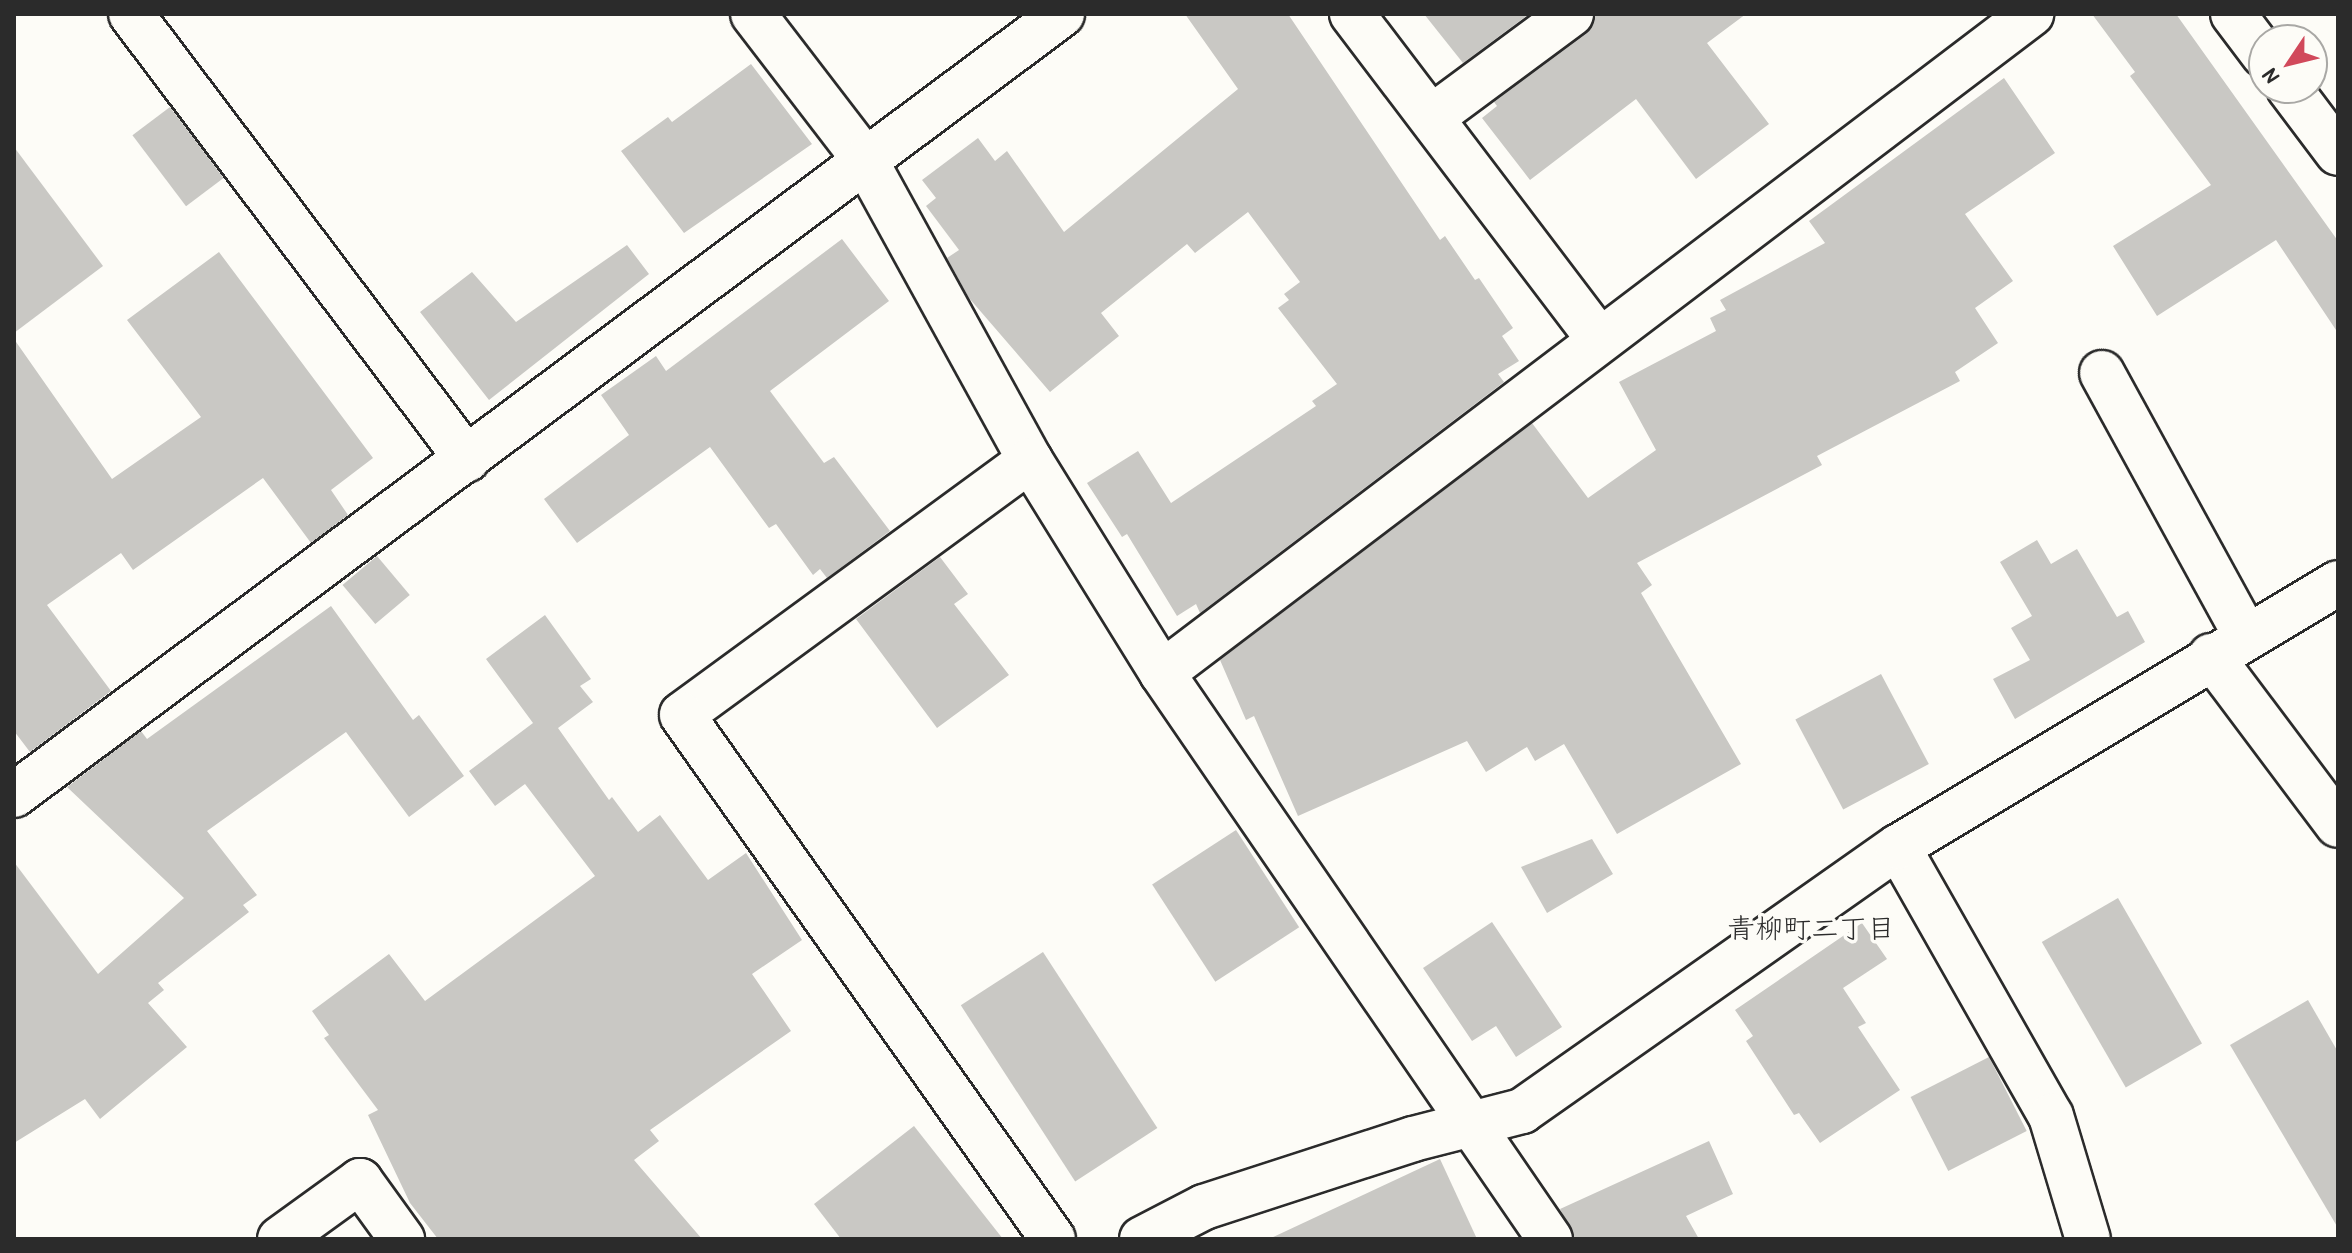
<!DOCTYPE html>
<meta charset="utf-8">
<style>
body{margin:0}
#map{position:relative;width:2352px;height:1253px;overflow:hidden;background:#fdfcf7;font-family:"Patrick Hand","Klee One",sans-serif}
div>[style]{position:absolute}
.building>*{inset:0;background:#c9c8c4;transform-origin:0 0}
.roads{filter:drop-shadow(2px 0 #2b2b2b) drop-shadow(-2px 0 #2b2b2b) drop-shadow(0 2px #2b2b2b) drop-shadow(0 -2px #2b2b2b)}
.minor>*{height:44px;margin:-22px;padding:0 22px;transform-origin:22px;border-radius:22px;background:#fdfcf7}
span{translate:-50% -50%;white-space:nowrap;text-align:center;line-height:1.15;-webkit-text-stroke:7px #fdfcf7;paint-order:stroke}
.neighbourhood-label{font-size:28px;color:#2b2b2b}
.frame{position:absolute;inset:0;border:16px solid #2b2b2b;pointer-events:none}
.north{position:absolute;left:2248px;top:24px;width:80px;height:80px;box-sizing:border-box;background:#fdfcf7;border:2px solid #a9a8a5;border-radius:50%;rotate:235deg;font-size:22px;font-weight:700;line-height:32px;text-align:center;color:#2b2b2b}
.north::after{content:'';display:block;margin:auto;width:28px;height:36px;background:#d1495b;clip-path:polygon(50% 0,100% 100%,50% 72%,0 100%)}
</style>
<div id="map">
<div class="building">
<i style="clip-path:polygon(1185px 14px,1288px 14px,1440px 240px,1445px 236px,1475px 280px,1479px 278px,1513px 328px,1502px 336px,1519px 361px,1498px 374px,1504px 382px,1200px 613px,1196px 604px,1177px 616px,1127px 534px,1122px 537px,1087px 483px,1138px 451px,1171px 503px,1316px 406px,1312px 401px,1337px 384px,1278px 308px,1289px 300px,1284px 294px,1300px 282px,1248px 212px,1195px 253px,1187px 244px,1101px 313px,1119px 336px,1050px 392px,969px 298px,947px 258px,959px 250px,926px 206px,936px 198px,922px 180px,978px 138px,995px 161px,1007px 151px,1064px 232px,1238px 89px)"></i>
<i style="clip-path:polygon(1424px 14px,1529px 14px,1463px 63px)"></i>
<i style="clip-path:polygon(1596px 14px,1746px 14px,1707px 43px,1769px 124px,1696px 179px,1636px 99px,1530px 180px,1482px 118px,1497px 106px,1494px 102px,1586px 34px)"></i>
<i style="clip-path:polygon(2092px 14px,2176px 14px,2338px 241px,2338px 333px,2276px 240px,2157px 316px,2113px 246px,2211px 185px,2130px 76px,2135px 72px)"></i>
<i style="clip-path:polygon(751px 64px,812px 144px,684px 233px,621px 151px,668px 117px,672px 122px)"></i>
<i style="clip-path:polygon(2004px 78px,2055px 153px,1965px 214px,2013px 281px,1975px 308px,1998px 343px,1955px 372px,1960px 381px,1817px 456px,1822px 465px,1637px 563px,1652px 585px,1641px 593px,1741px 764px,1617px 834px,1564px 744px,1535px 761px,1527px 747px,1486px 772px,1467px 741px,1298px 816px,1254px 716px,1246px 720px,1220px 660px,1532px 423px,1588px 498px,1656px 450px,1619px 382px,1716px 331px,1710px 318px,1726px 310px,1720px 300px,1825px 243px,1809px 221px)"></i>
<i style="left:170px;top:107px;width:89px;height:47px;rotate:53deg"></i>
<i style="clip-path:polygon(14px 147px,103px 266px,14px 333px)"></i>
<i style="clip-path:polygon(842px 239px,889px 301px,770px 391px,824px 463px,834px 457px,890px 531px,827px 578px,820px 569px,813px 575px,776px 524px,769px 528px,710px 447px,577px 543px,544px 499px,629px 435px,601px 395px,656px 356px,666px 371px)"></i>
<i style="clip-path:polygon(627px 245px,649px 274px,489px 400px,420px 312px,472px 272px,516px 322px)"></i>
<i style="clip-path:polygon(219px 252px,373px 458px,331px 490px,348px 515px,311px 543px,263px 478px,133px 570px,121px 553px,47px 605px,111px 691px,30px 752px,14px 731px,14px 339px,112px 479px,201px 417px,127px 320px)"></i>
<i style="clip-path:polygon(2037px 540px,2051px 564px,2077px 549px,2117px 617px,2128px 611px,2145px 642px,2015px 719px,1993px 679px,2030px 660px,2011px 628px,2032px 616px,2000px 562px)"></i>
<i style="left:377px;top:556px;width:51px;height:45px;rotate:50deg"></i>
<i style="clip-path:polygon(940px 557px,968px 594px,954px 604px,1009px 675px,937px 728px,856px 619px)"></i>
<i style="clip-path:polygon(331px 606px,413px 720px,419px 715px,464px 776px,409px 817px,346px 732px,207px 831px,257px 895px,243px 905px,249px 912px,158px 983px,164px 990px,148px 1003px,187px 1047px,100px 1119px,85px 1099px,14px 1143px,14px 862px,98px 974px,184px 898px,67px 787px,141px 731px,147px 739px)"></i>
<i style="clip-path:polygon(545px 615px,591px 679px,580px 686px,593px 702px,558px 728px,609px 800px,612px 797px,638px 832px,660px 815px,708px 880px,746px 853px,802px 940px,752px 974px,791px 1031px,650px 1130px,659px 1141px,634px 1160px,702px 1239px,438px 1239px,410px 1203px,368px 1115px,378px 1110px,324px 1038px,329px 1035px,312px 1011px,389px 954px,425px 1001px,595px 876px,525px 784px,495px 806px,469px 771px,533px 723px,486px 659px)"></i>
<i style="left:1881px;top:674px;width:102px;height:97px;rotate:62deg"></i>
<i style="left:1236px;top:830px;width:116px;height:100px;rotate:57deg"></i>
<i style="clip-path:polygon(1592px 839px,1613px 874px,1547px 913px,1521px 867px)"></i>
<i style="left:2118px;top:898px;width:168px;height:88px;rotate:60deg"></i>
<i style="clip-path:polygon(1492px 922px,1562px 1027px,1516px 1057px,1496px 1026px,1472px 1041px,1423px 968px)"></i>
<i style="clip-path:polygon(1862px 923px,1887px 959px,1843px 988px,1866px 1023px,1858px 1027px,1900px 1090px,1820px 1143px,1799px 1113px,1794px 1115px,1746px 1041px,1753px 1036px,1735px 1010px)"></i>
<i style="left:1043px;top:952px;width:210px;height:98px;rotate:57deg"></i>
<i style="clip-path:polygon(2308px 1000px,2338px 1052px,2338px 1228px,2230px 1045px)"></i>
<i style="left:1989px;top:1057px;width:83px;height:88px;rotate:63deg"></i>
<i style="clip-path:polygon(914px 1126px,1003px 1239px,841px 1239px,814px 1204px)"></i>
<i style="clip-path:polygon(1709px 1141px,1733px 1194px,1686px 1216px,1699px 1239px,1575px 1239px,1560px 1209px)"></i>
<i style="clip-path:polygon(1440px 1159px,1477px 1239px,1269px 1239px)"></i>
</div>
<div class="roads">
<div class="minor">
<i style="left:131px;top:14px;width:558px;rotate:52.95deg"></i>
<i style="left:753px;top:14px;width:184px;rotate:52.5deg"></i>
<i style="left:865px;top:160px;width:342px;rotate:61.2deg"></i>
<i style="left:1030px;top:460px;width:251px;rotate:58.2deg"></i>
<i style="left:1162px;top:673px;width:686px;rotate:55.57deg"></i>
<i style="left:1352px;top:14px;width:408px;rotate:52.8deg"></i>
<i style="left:2233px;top:14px;width:51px;rotate:52.9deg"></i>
<i style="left:2289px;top:88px;width:81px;rotate:53deg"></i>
<i style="left:1432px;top:117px;width:173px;rotate:-36.5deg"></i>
<i style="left:2102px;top:373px;width:300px;rotate:61.3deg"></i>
<i style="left:1030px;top:460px;width:431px;rotate:143.8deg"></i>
<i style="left:682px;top:715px;width:642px;rotate:54.7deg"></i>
<i style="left:2211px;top:656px;width:211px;rotate:53.1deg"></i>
<i style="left:1162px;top:673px;width:1091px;rotate:-37.17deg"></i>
<i style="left:14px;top:795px;width:1307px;rotate:-36.69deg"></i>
<i style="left:1898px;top:847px;width:309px;rotate:60.4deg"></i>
<i style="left:2051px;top:1116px;width:128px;rotate:73.3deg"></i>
<i style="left:280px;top:1239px;width:99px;rotate:-35.9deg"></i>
<i style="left:360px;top:1181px;width:72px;rotate:54.1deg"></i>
<i style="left:1142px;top:1239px;width:70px;rotate:-27.3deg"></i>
<i style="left:1204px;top:1207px;width:220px;rotate:-18deg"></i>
<i style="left:1413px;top:1139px;width:113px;rotate:-14.4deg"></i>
<i style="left:1522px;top:1111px;width:459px;rotate:-35.1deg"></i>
<i style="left:1898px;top:847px;width:513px;rotate:-30.96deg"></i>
</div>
</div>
<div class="neighbourhood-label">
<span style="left:1811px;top:928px">青柳町二丁目</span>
</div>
<div class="frame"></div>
<div class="north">N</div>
</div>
